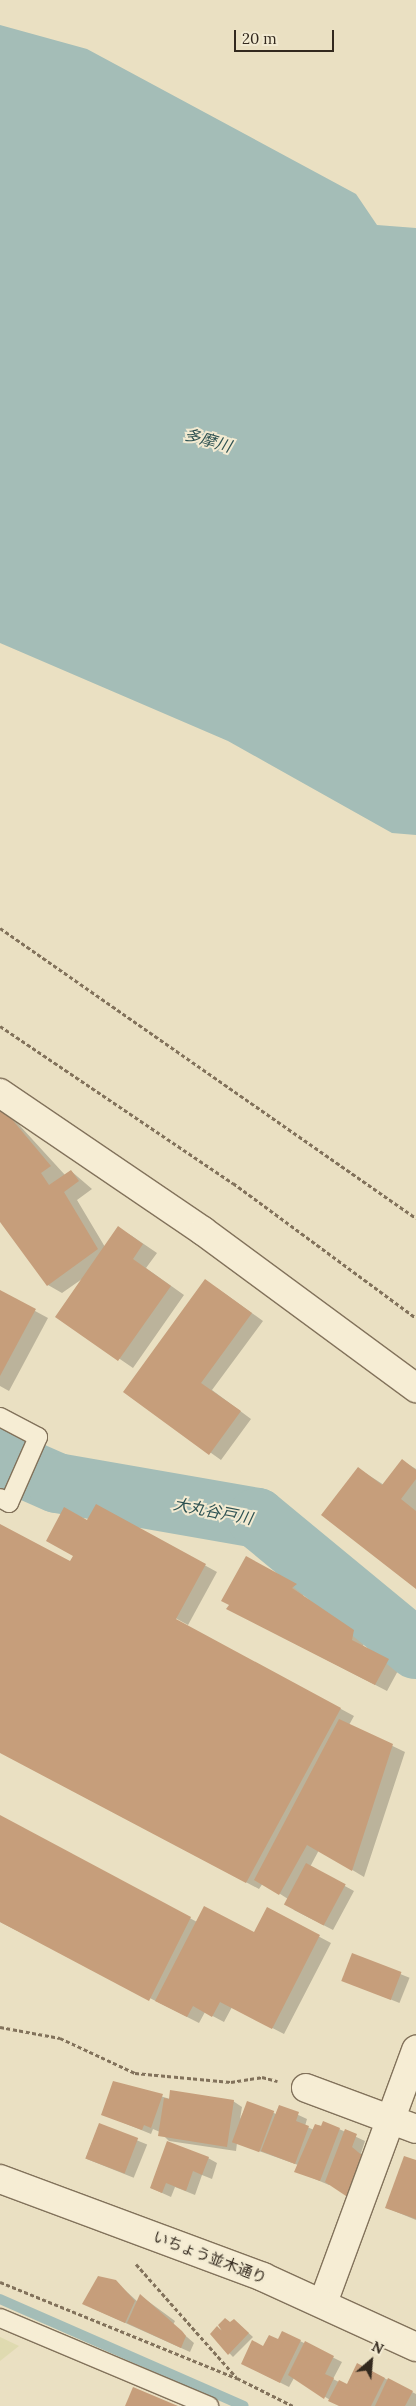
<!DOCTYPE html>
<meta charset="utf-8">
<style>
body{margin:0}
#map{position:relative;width:416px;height:2406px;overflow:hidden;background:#eae0c2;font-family:Lora,"Noto Sans JP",serif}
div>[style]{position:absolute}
.farmland>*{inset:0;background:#dfdab0}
.water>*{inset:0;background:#a4bdb7}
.shadow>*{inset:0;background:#0003;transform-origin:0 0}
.stream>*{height:10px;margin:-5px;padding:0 5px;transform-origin:5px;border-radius:5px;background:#a4bdb7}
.river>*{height:60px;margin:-30px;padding:0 30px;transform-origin:30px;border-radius:30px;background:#a4bdb7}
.building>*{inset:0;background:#c69e7b;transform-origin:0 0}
.path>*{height:3px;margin-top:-1.5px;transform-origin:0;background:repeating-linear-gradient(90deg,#82725b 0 4px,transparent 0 6.5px)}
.roads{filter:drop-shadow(1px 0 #82725b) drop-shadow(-1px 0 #82725b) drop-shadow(0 1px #82725b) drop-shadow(0 -1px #82725b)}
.service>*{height:18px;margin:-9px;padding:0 9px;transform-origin:9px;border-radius:9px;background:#f6edd4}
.minor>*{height:28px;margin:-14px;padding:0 14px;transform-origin:14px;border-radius:14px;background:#f6edd4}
.tertiary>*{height:28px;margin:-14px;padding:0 14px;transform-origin:14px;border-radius:14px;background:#f6edd4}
span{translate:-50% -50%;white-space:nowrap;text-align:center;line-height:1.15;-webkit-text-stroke:4px #f2ead1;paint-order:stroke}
.street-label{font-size:15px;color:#33291e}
.water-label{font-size:16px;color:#2e5252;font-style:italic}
.north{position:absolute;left:346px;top:2336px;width:50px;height:50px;-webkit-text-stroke:4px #f2ead1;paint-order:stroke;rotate:27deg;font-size:14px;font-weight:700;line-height:20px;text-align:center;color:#33291e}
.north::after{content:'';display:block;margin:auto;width:18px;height:22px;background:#33291e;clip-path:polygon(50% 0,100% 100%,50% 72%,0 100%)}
.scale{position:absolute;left:234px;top:30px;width:100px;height:22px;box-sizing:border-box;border:2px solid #33291e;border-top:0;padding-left:6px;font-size:15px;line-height:18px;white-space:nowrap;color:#33291e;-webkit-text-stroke:4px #f2ead1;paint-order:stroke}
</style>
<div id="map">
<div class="farmland">
<i style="clip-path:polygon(0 2337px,19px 2346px,0 2361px)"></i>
</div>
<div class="water">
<i style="clip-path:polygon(0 25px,87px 49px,356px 194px,377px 225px,416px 228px,416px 835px,392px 833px,228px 741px,0 643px)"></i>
</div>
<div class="shadow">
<i style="clip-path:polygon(0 1104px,65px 1175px,71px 1171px,92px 1189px,77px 1200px,105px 1247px,118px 1228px,132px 1236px,157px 1253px,146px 1268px,184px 1295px,133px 1368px,57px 1316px,82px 1279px,62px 1293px,48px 1285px,0 1220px)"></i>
<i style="clip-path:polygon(217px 1288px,263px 1321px,212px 1390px,251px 1419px,221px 1460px,125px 1392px)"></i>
<i style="clip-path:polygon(0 1292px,48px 1318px,9px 1391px,0 1386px)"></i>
<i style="clip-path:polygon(403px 1461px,416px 1469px,416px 1588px,359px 1469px,384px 1485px)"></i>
<i style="clip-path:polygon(97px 1506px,217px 1572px,188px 1625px,83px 1567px,88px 1522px)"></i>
<i style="clip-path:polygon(0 1527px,341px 1709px,354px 1716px,349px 1725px,405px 1752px,364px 1877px,319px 1850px,310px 1867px,354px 1891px,333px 1930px,294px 1910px,288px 1899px,263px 1883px,259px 1889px,0 1752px)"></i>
<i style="clip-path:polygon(246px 1558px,307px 1592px,303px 1596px,365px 1637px,363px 1647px,400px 1667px,387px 1691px,240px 1615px)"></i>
<i style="clip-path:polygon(0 1816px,197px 1922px,255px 1934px,267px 1909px,331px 1943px,284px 2034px,232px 2007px,224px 2022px,205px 2012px,199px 2023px,0 1922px)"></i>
<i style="left:353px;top:1955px;width:61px;height:27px;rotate:22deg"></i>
<i style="clip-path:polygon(114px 2082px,170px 2099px,233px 2101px,242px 2107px,240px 2119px,248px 2102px,276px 2114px,279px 2106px,307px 2119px,305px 2126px,314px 2130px,316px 2125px,339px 2129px,365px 2141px,361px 2153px,372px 2163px,329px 2185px,296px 2171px,298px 2165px,237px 2143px,236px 2151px,169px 2141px,160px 2132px,153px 2129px,151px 2134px,102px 2114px)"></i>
<i style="left:99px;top:2125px;width:52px;height:36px;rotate:22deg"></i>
<i style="clip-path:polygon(208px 2158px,217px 2163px,212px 2179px,202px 2175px,195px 2195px,175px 2187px,171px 2197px,151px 2188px)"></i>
<i style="clip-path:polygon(416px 2161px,416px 2220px,387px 2208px)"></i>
<i style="clip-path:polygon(116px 2282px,138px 2302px,141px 2296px,175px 2321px,173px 2325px,194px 2343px,190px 2352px,92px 2308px)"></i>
<i style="clip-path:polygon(234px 2320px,253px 2337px,233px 2357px,211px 2334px,217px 2328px,224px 2331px)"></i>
<i style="clip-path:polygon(282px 2332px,342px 2362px,333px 2379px,339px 2382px,347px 2385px,358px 2365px,416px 2394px,416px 2406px,340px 2406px,294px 2378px,289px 2387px,251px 2368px,264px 2348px,278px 2341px)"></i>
</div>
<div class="stream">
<i style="left:0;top:2299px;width:266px;rotate:23.7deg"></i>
</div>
<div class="river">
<i style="left:0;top:1458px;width:62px;rotate:23.7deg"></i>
<i style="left:57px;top:1483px;width:203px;rotate:9.9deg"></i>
<i style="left:257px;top:1518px;width:206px;rotate:39.5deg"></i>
</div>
<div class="building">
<i style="clip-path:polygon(0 1105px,51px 1166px,41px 1173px,49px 1185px,71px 1170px,79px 1181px,64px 1192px,98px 1249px,47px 1286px,0 1222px)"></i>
<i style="clip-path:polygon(118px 1226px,143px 1244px,133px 1259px,171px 1286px,118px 1361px,55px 1317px)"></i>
<i style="clip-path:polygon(205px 1279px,252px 1313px,201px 1383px,241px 1411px,209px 1455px,123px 1392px)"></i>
<i style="clip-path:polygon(0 1290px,36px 1309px,0 1376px)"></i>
<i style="clip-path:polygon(402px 1459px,416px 1470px,416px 1479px,401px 1499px,416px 1511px,416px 1589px,321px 1515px,358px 1467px,382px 1485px)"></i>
<i style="clip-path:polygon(96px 1504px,206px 1564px,176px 1619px,341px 1708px,246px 1883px,0 1753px,0 1524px,70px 1561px,73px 1556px,46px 1541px,64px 1507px,87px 1520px)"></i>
<i style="clip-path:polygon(246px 1556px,297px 1584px,292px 1588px,354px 1630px,352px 1640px,389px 1659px,375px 1685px,226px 1609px,229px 1605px,221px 1601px)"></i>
<i style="clip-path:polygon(339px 1719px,393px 1744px,352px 1871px,307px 1845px,279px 1895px,254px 1880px)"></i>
<i style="clip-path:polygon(0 1815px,191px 1917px,149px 2001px,0 1922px)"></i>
<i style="left:306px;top:1863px;width:45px;height:47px;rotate:28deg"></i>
<i style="clip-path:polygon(204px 1906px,254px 1932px,267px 1907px,320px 1935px,272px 2029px,220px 2002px,212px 2017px,193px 2006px,187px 2017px,155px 2001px)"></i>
<i style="left:352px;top:1953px;width:53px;height:30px;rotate:21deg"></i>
<i style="clip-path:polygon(113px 2081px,163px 2094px,151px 2128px,144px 2125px,142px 2130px,101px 2115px)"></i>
<i style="clip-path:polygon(170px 2090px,234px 2100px,227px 2147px,158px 2136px,164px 2098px,169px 2099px)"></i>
<i style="left:247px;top:2101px;width:29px;height:44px;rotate:20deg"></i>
<i style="clip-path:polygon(279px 2105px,299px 2112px,296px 2121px,309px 2126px,295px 2164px,261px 2151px)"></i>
<i style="clip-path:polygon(323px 2121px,340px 2128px,320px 2181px,294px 2172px,315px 2124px,321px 2126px)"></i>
<i style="left:99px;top:2123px;width:42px;height:38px;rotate:21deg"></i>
<i style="clip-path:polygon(345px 2129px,357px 2134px,352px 2147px,364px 2157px,349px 2198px,325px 2182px)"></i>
<i style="clip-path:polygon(167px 2141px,209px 2157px,202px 2175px,193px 2171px,186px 2191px,166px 2183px,162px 2193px,150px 2188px)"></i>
<i style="clip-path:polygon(404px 2156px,416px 2160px,416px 2219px,385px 2208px)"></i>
<i style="clip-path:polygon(98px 2276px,116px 2280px,135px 2301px,125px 2323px,82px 2304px)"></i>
<i style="clip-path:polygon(140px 2294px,182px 2331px,186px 2336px,181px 2348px,127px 2323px)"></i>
<i style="clip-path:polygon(225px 2318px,230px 2322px,234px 2319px,249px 2333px,228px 2355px,210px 2334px,217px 2326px,222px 2331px,218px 2325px)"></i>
<i style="clip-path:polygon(282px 2331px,301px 2340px,280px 2383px,241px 2364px,252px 2340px,263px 2346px,269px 2335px,278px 2339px)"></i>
<i style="clip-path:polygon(305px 2341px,334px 2356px,325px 2374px,334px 2378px,324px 2399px,288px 2375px)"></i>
<i style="clip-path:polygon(357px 2363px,385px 2378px,371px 2406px,339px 2406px,328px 2401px,339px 2380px,347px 2384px)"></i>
<i style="clip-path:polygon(388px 2378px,413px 2391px,405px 2406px,375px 2406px)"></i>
<i style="clip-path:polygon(133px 2387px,178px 2406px,125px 2406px)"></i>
</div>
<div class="path">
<i style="left:0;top:928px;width:507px;rotate:34.88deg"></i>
<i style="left:0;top:1026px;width:281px;rotate:34deg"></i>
<i style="left:233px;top:1183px;width:227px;rotate:36.4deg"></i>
<i style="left:0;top:2027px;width:61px;rotate:10.4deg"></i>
<i style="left:60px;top:2038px;width:83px;rotate:25deg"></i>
<i style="left:135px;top:2073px;width:96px;rotate:5.4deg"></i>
<i style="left:231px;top:2082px;width:31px;rotate:-9deg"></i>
<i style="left:262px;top:2077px;width:16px;rotate:15deg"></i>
<i style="left:136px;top:2264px;width:151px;rotate:48.5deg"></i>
<i style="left:0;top:2282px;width:256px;rotate:22.1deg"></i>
<i style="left:237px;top:2378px;width:63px;rotate:26.6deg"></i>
</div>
<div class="roads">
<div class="service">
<i style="left:0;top:1417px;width:43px;rotate:27.8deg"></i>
<i style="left:38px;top:1437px;width:72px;rotate:113.7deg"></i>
<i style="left:9px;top:1503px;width:10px;rotate:-151deg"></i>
<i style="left:0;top:2318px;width:227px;rotate:22.8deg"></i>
</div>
<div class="minor">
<i style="left:0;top:1093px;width:245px;rotate:34.2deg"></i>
<i style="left:203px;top:1231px;width:265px;rotate:36.4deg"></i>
<i style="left:306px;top:2088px;width:117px;rotate:20.4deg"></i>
<i style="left:323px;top:2303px;width:270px;rotate:-69.8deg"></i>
</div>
<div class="tertiary">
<i style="left:0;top:2179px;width:281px;rotate:20.4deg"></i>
<i style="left:263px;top:2277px;width:168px;rotate:24.6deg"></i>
</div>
</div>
<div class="street-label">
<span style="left:210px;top:2257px;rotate:21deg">いちょう並木通り</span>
</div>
<div class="water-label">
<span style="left:208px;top:440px;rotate:16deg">多摩川</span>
<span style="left:213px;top:1511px;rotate:11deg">大丸谷戸川</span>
</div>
<div class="north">N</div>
<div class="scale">20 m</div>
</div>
